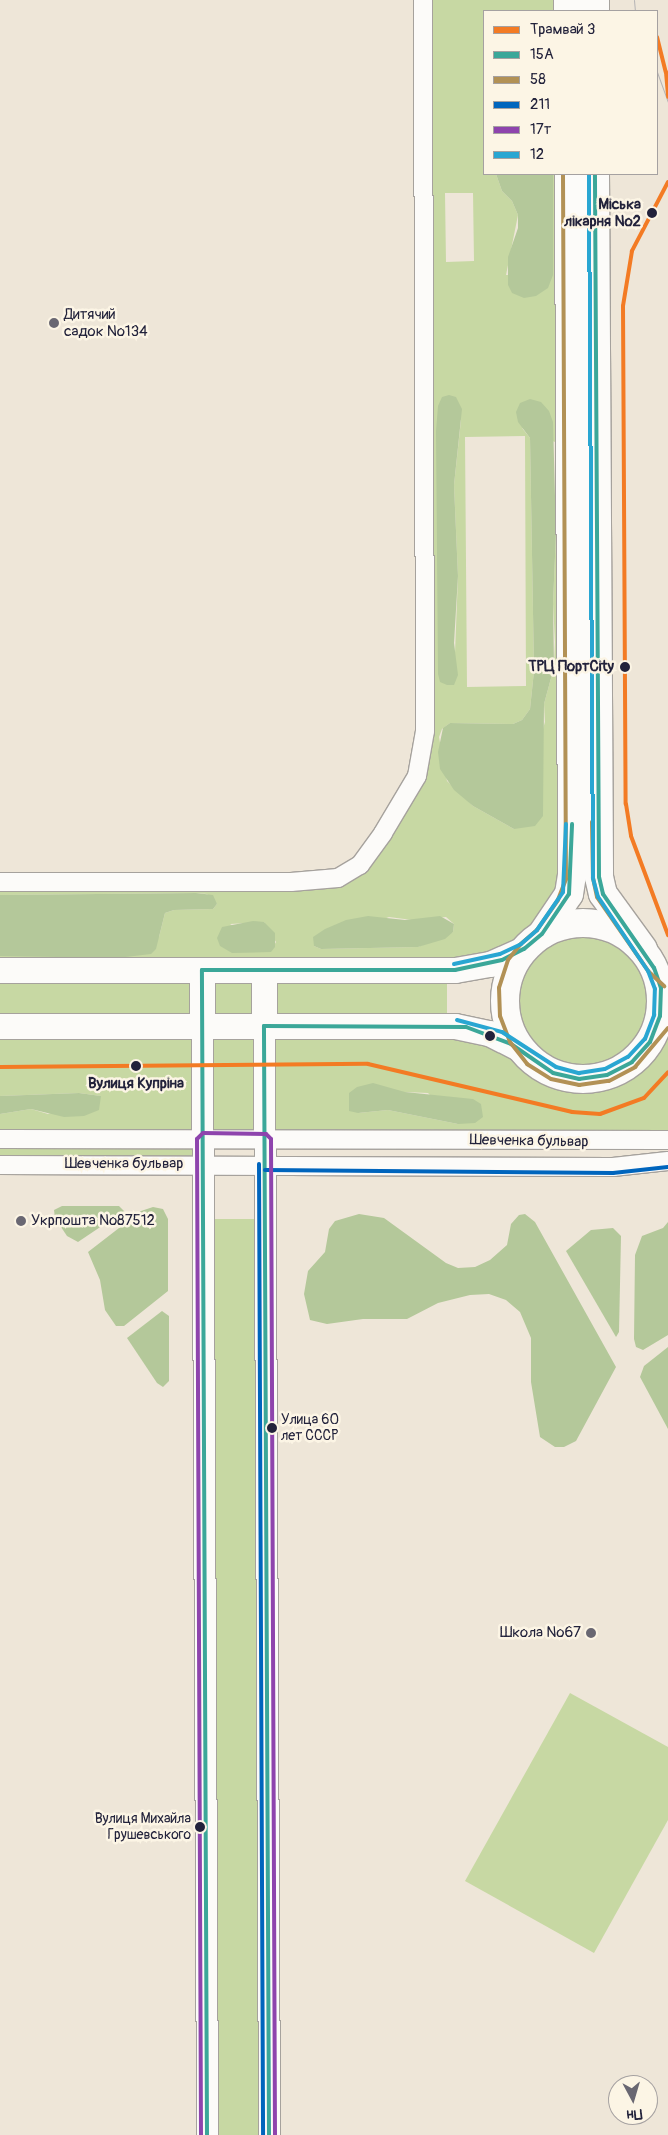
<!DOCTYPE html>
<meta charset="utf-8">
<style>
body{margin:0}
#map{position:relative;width:668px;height:2135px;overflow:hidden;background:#eee6d8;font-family:Pangolin,sans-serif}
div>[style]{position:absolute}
.green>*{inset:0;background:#c7d8a3;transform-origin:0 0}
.round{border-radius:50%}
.forest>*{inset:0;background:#b4c89a}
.roads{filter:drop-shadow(1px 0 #a6a29d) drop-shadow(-1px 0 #a6a29d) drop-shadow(0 1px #a6a29d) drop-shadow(0 -1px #a6a29d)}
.minor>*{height:18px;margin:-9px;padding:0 9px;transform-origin:9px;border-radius:9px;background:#fcfbf9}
.tertiary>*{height:21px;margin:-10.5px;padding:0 10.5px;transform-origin:10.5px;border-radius:10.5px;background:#fcfbf9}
.secondary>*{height:25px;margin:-12.5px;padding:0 12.5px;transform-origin:12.5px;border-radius:12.5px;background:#fcfbf9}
.primary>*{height:28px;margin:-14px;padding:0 14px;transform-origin:14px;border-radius:14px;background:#fcfbf9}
.primary>.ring{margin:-14px;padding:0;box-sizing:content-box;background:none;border:28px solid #fcfbf9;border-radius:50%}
.tram>*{height:1px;margin:-0.5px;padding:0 0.5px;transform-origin:0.5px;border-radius:0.5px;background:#b4b3b4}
.bus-1>*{height:4px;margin:-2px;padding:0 2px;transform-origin:2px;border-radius:2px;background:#3ba799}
.bus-2>*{height:4px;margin:-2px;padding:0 2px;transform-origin:2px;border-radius:2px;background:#b29155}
.bus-3>*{height:4px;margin:-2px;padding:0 2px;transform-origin:2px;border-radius:2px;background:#0065bd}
.bus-4>*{height:4px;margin:-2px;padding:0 2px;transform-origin:2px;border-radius:2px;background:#8e44ad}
.bus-5>*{height:4px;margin:-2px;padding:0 2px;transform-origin:2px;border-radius:2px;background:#29a6d2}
.tram-1>*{height:4px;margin:-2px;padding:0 2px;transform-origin:2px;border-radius:2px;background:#f37b24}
.dots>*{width:14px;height:14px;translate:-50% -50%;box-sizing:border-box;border:2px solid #fcf5e5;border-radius:50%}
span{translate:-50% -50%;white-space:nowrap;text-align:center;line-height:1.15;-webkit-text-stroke:5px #fcf5e5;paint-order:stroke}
.bus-label{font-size:14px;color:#22223b}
.left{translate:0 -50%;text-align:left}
.right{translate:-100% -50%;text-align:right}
.stop-label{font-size:15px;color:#22223b;font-weight:700}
.poi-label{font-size:15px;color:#22223b}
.street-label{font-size:15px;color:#22223b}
.legend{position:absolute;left:483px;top:10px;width:175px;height:165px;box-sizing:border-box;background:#fcf5e5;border:1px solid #a5a1a1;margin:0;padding:6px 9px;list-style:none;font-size:15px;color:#22223b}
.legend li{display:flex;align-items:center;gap:10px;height:25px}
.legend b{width:25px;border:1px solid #a5a1a1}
.north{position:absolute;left:608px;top:2075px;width:50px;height:50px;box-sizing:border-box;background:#fcf5e5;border:1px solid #a5a1a1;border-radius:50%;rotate:174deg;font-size:14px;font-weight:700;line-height:20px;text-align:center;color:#22223b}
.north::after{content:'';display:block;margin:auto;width:18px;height:22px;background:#696772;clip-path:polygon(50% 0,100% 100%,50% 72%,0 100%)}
</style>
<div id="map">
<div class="green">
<i style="clip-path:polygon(evenodd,430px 0,558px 0,558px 11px,484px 11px,484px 174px,496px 174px,502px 191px,512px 201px,518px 215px,506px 275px,553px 275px,553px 174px,559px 174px,559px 891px,539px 925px,521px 938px,488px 956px,454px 962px,0 962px,0 956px,75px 956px,159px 937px,165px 913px,174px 910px,213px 909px,217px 904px,207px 894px,196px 893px,0 895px,0 890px,338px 886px,362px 874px,421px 782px,429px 757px,433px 732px,430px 0,445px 193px,473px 193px,474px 261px,446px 262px,445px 193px,430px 0,438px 406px,461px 420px,454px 485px,458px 576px,455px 653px,438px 674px,438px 406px,430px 0,522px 428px,555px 442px,556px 533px,553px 604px,555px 642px,554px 667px,544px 704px,545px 722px,514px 829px,473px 806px,447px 781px,439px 737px,442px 729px,450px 723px,513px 724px,522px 720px,530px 709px,534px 671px,530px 438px,522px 428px,430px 0,525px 436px,526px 686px,467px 687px,465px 437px,525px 436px,430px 0,389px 917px,412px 920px,446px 917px,454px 924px,453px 932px,418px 947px,321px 949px,314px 946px,389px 917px,430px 0,264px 922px,276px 942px,271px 951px,230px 924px,264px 922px)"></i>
<i class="round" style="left:517px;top:935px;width:132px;height:132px"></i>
<i style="left:196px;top:977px;width:41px;height:196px;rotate:90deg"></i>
<i style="left:208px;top:977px;width:50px;height:41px"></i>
<i style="left:271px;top:977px;width:176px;height:41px"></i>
<i style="clip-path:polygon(evenodd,668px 1032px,668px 1138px,270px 1133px,271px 1034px,454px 1033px,513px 1054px,543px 1079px,557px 1085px,586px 1089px,627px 1077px,650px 1059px,668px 1032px,405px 1092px,428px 1093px,458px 1124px,388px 1110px,358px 1113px,405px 1092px)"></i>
<i style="clip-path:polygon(196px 1033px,197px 1131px,0 1131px,0 1114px,31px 1109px,48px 1114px,101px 1096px,79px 1093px,0 1096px,0 1034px)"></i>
<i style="left:208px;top:1033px;width:50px;height:98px"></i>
<i style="left:0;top:1145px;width:197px;height:14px"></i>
<i style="left:210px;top:1219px;width:49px;height:916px"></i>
<i style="clip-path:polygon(570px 1693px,668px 1747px,668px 1820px,594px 1953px,465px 1881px)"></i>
</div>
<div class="forest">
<i style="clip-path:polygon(496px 174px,553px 174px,553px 275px,548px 288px,536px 296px,524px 298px,512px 293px,508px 285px,508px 257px,518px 228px,518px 215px,512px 201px,502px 191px)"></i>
<i style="clip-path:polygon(449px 395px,456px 397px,462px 409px,454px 485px,458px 576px,454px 643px,458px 675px,454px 685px,447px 685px,440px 682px,438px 674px,436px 431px,438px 406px,442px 397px)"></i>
<i style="clip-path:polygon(530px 399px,541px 402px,549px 411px,553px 422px,556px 533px,553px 604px,554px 667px,544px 704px,543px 816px,535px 826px,514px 829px,473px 806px,454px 790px,440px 769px,438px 752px,443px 728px,450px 723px,513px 724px,522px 720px,530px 709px,534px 671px,530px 438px,518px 422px,516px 412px,520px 403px)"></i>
<i style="clip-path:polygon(196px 893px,213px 895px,217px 904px,213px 909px,174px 910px,165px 913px,156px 949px,151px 954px,117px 958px,0 956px,0 895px)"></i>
<i style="clip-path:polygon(368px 916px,405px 920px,440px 916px,454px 924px,453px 932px,445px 939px,418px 947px,321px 949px,314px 946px,313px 937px,325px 929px,346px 920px)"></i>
<i style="clip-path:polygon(253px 921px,264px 922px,275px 933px,275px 947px,271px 952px,232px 953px,220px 946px,217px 938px,222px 927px)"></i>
<i style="clip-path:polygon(373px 1083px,405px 1092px,473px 1099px,481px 1104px,483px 1117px,475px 1123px,458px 1124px,388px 1110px,358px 1113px,349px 1111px,349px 1093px,357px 1087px)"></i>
<i style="clip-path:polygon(79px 1093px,101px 1096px,99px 1110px,84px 1116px,64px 1117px,31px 1109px,0 1114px,0 1096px)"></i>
<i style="clip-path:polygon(62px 1206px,119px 1206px,124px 1211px,78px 1242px,67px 1236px,55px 1218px,54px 1210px)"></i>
<i style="clip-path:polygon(153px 1207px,163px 1209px,168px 1219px,168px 1291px,124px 1326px,116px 1326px,105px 1310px,100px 1280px,88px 1252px,141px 1211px)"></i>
<i style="clip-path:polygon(359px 1214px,384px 1218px,446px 1263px,458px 1268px,475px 1267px,490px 1260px,507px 1245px,511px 1224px,519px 1215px,525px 1214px,535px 1222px,616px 1367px,576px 1441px,564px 1447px,555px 1447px,540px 1437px,531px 1382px,531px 1338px,520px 1312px,506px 1300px,489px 1294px,470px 1295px,438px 1303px,407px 1319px,363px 1319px,327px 1324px,310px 1320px,304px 1294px,308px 1271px,325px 1252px,329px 1229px,335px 1221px)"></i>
<i style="clip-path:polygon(668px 1222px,668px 1335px,643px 1350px,636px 1347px,634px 1339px,635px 1255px,642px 1236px,663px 1228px)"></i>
<i style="clip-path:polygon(613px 1228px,621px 1236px,619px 1332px,616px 1337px,566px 1251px,591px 1230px)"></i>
<i style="clip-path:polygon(162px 1311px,169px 1316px,169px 1381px,163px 1387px,157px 1383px,127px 1338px)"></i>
<i style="clip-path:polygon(668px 1347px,668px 1429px,640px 1377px,644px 1366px)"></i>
</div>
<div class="roads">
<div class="minor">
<i style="left:0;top:882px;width:291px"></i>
<i style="left:291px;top:882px;width:47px;rotate:-4.9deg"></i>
<i style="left:338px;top:878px;width:26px;rotate:-31deg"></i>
<i style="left:360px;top:865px;width:39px;rotate:-54deg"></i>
<i style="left:383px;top:833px;width:66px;rotate:-59.2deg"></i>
<i style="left:417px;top:776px;width:46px;rotate:-79.9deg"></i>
<i style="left:425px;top:731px;width:731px;rotate:-90.16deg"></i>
<i style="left:0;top:1139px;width:668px;rotate:0.09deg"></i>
<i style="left:0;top:1165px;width:613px;rotate:0.19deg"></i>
<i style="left:613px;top:1167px;width:55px;rotate:-6.2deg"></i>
</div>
<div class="tertiary">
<i style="left:202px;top:1026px;width:1109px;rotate:89.74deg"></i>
<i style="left:264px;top:1026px;width:1109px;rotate:89.74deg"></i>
</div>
<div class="secondary">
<i style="left:0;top:970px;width:455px"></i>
<i style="left:455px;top:970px;width:36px;rotate:-10deg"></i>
<i style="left:490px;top:964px;width:37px;rotate:-24deg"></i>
<i style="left:202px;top:970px;width:56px;rotate:90deg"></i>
<i style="left:264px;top:970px;width:56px;rotate:90deg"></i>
<i style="left:0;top:1026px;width:455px"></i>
<i style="left:455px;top:1026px;width:35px;rotate:12deg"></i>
<i style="left:489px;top:1033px;width:37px;rotate:27deg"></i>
</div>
<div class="primary">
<i style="left:568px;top:0;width:11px;rotate:90deg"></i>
<i style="left:595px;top:0;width:11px;rotate:90deg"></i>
<i style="left:595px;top:174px;width:703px;rotate:89.67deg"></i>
<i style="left:599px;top:877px;width:17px;rotate:77deg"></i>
<i style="left:603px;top:894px;width:68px;rotate:54deg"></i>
<i class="ring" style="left:505px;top:923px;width:128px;height:128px"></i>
<i style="left:542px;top:934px;width:48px;rotate:-56deg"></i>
<i style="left:569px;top:894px;width:19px;rotate:-81deg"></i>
<i style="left:572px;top:875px;width:701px;rotate:-90.25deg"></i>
</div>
</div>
<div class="tram">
<i style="left:634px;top:0;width:11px;rotate:85deg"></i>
<i style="left:657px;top:72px;width:32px;rotate:70deg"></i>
</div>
<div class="bus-1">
<i style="left:207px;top:2135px;width:1165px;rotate:-90.25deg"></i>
<i style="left:202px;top:970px;width:253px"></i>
<i style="left:455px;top:970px;width:48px;rotate:-12deg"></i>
<i style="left:502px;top:960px;width:25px;rotate:-27deg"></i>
<i style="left:524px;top:949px;width:23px;rotate:-40deg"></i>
<i style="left:542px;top:934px;width:48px;rotate:-56deg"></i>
<i style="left:569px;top:894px;width:70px;rotate:-87.5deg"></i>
<i style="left:269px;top:2135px;width:1109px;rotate:-90.26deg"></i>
<i style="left:264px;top:1026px;width:202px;rotate:0.3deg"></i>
<i style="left:466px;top:1027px;width:48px;rotate:20.7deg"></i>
<i style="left:511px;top:1044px;width:51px;rotate:34.6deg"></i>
<i style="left:553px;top:1073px;width:27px;rotate:13deg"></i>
<i style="left:579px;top:1079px;width:28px;rotate:-8deg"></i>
<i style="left:607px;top:1075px;width:28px;rotate:-27deg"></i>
<i style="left:632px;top:1062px;width:27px;rotate:-48deg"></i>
<i style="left:650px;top:1042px;width:28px;rotate:-69deg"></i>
<i style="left:660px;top:1016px;width:28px;rotate:-88deg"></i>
<i style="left:661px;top:988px;width:21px;rotate:-109deg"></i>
<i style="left:654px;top:968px;width:90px;rotate:-124.6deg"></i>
<i style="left:603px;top:894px;width:17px;rotate:-103deg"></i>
<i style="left:599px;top:877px;width:703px;rotate:-90.33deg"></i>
</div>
<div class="bus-2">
<i style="left:563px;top:174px;width:705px;rotate:89.76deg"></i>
<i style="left:566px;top:879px;width:22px;rotate:111deg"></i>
<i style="left:558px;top:900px;width:37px;rotate:125deg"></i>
<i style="left:537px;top:930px;width:23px;rotate:139deg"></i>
<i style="left:520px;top:945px;width:19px;rotate:129deg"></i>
<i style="left:508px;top:960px;width:29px;rotate:108deg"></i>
<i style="left:499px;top:988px;width:28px;rotate:88deg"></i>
<i style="left:500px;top:1016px;width:28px;rotate:69deg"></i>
<i style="left:510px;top:1042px;width:28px;rotate:52deg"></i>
<i style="left:527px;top:1064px;width:28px;rotate:32deg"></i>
<i style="left:551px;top:1079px;width:29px;rotate:12deg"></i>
<i style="left:579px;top:1085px;width:30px;rotate:-8deg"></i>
<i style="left:609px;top:1081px;width:30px;rotate:-28deg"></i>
<i style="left:635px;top:1067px;width:51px;rotate:-49.8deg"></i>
<i style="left:592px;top:822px;width:56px;rotate:89deg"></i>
<i style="left:593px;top:878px;width:19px;rotate:78deg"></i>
<i style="left:597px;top:897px;width:91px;rotate:55.3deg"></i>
<i style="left:649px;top:972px;width:21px;rotate:43deg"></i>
</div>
<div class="bus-3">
<i style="left:259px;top:1164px;width:971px;rotate:89.76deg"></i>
<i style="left:265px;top:1170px;width:348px;rotate:0.5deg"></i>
<i style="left:613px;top:1173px;width:55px;rotate:-6.2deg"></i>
</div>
<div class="bus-4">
<i style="left:201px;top:2135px;width:996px;rotate:-90.23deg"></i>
<i style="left:197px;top:1139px;width:8px;rotate:-45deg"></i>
<i style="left:203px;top:1133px;width:63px;rotate:0.9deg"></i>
<i style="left:266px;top:1134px;width:7px;rotate:45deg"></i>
<i style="left:271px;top:1139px;width:996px;rotate:89.77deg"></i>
</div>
<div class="bus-5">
<i style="left:454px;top:964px;width:47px;rotate:-12.3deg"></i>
<i style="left:500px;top:954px;width:23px;rotate:-25deg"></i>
<i style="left:521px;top:944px;width:21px;rotate:-41deg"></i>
<i style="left:537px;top:930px;width:46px;rotate:-55.6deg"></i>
<i style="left:563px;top:892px;width:68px;rotate:-87.5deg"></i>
<i style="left:457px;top:1020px;width:47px;rotate:14.9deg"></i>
<i style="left:502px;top:1032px;width:64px;rotate:32.9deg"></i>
<i style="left:556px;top:1067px;width:24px;rotate:15deg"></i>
<i style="left:579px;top:1073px;width:26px;rotate:-9deg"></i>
<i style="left:605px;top:1069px;width:26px;rotate:-28deg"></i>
<i style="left:628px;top:1057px;width:25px;rotate:-47deg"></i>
<i style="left:645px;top:1039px;width:26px;rotate:-69deg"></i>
<i style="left:654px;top:1015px;width:26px;rotate:-88deg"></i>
<i style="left:655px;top:989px;width:19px;rotate:-111deg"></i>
<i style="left:648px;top:971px;width:89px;rotate:-124deg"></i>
<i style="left:598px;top:897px;width:20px;rotate:-105deg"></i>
<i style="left:593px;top:878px;width:704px;rotate:-90.33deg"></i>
</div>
<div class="tram-1">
<i style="left:657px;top:37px;width:36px;rotate:76deg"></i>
<i style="left:666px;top:72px;width:25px;rotate:85deg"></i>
<i style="left:668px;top:182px;width:78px;rotate:117.6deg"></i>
<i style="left:632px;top:251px;width:56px;rotate:99.3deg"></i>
<i style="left:623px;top:306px;width:498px;rotate:89.7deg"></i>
<i style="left:626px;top:804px;width:32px;rotate:81deg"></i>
<i style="left:631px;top:836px;width:106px;rotate:69.5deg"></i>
<i style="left:0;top:1067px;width:368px;rotate:-0.5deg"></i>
<i style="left:368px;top:1064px;width:210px;rotate:13.2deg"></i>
<i style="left:572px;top:1112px;width:28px;rotate:4deg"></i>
<i style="left:600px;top:1114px;width:47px;rotate:-20deg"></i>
<i style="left:644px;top:1098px;width:35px;rotate:-47deg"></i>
</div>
<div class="dots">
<i style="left:652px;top:213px;background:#22223b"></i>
<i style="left:54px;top:323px;background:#696772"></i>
<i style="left:625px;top:667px;background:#22223b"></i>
<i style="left:490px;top:1036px;background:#22223b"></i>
<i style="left:136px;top:1066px;background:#22223b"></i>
<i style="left:21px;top:1221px;background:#696772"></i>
<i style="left:272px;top:1428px;background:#22223b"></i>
<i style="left:591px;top:1633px;background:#696772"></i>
<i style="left:200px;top:1827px;background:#22223b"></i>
</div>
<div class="bus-label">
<span class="left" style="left:281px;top:1428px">Улица 60<br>лет СССР</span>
<span class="right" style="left:191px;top:1827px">Вулиця Михайла<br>Грушевського</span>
</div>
<div class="stop-label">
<span class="right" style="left:641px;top:213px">Міська<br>лікарня №2</span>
<span class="right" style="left:614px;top:667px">ТРЦ ПортCity</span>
<span style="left:136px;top:1084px">Вулиця Купріна</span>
</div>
<div class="poi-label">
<span class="left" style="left:64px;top:323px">Дитячий<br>садок №134</span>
<span class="left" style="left:31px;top:1221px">Укрпошта №87512</span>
<span class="right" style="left:581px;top:1633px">Школа №67</span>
</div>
<div class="street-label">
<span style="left:529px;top:1141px;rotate:1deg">Шевченка бульвар</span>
<span style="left:124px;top:1164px">Шевченка бульвар</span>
</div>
<ul class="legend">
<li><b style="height:6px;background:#f37b24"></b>Трамвай 3</li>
<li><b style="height:6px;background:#3ba799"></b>15А</li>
<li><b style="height:6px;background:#b29155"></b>58</li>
<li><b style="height:6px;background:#0065bd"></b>211</li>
<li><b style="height:6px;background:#8e44ad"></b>17т</li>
<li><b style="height:6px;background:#29a6d2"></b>12</li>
</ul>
<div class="north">Пн</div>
</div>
